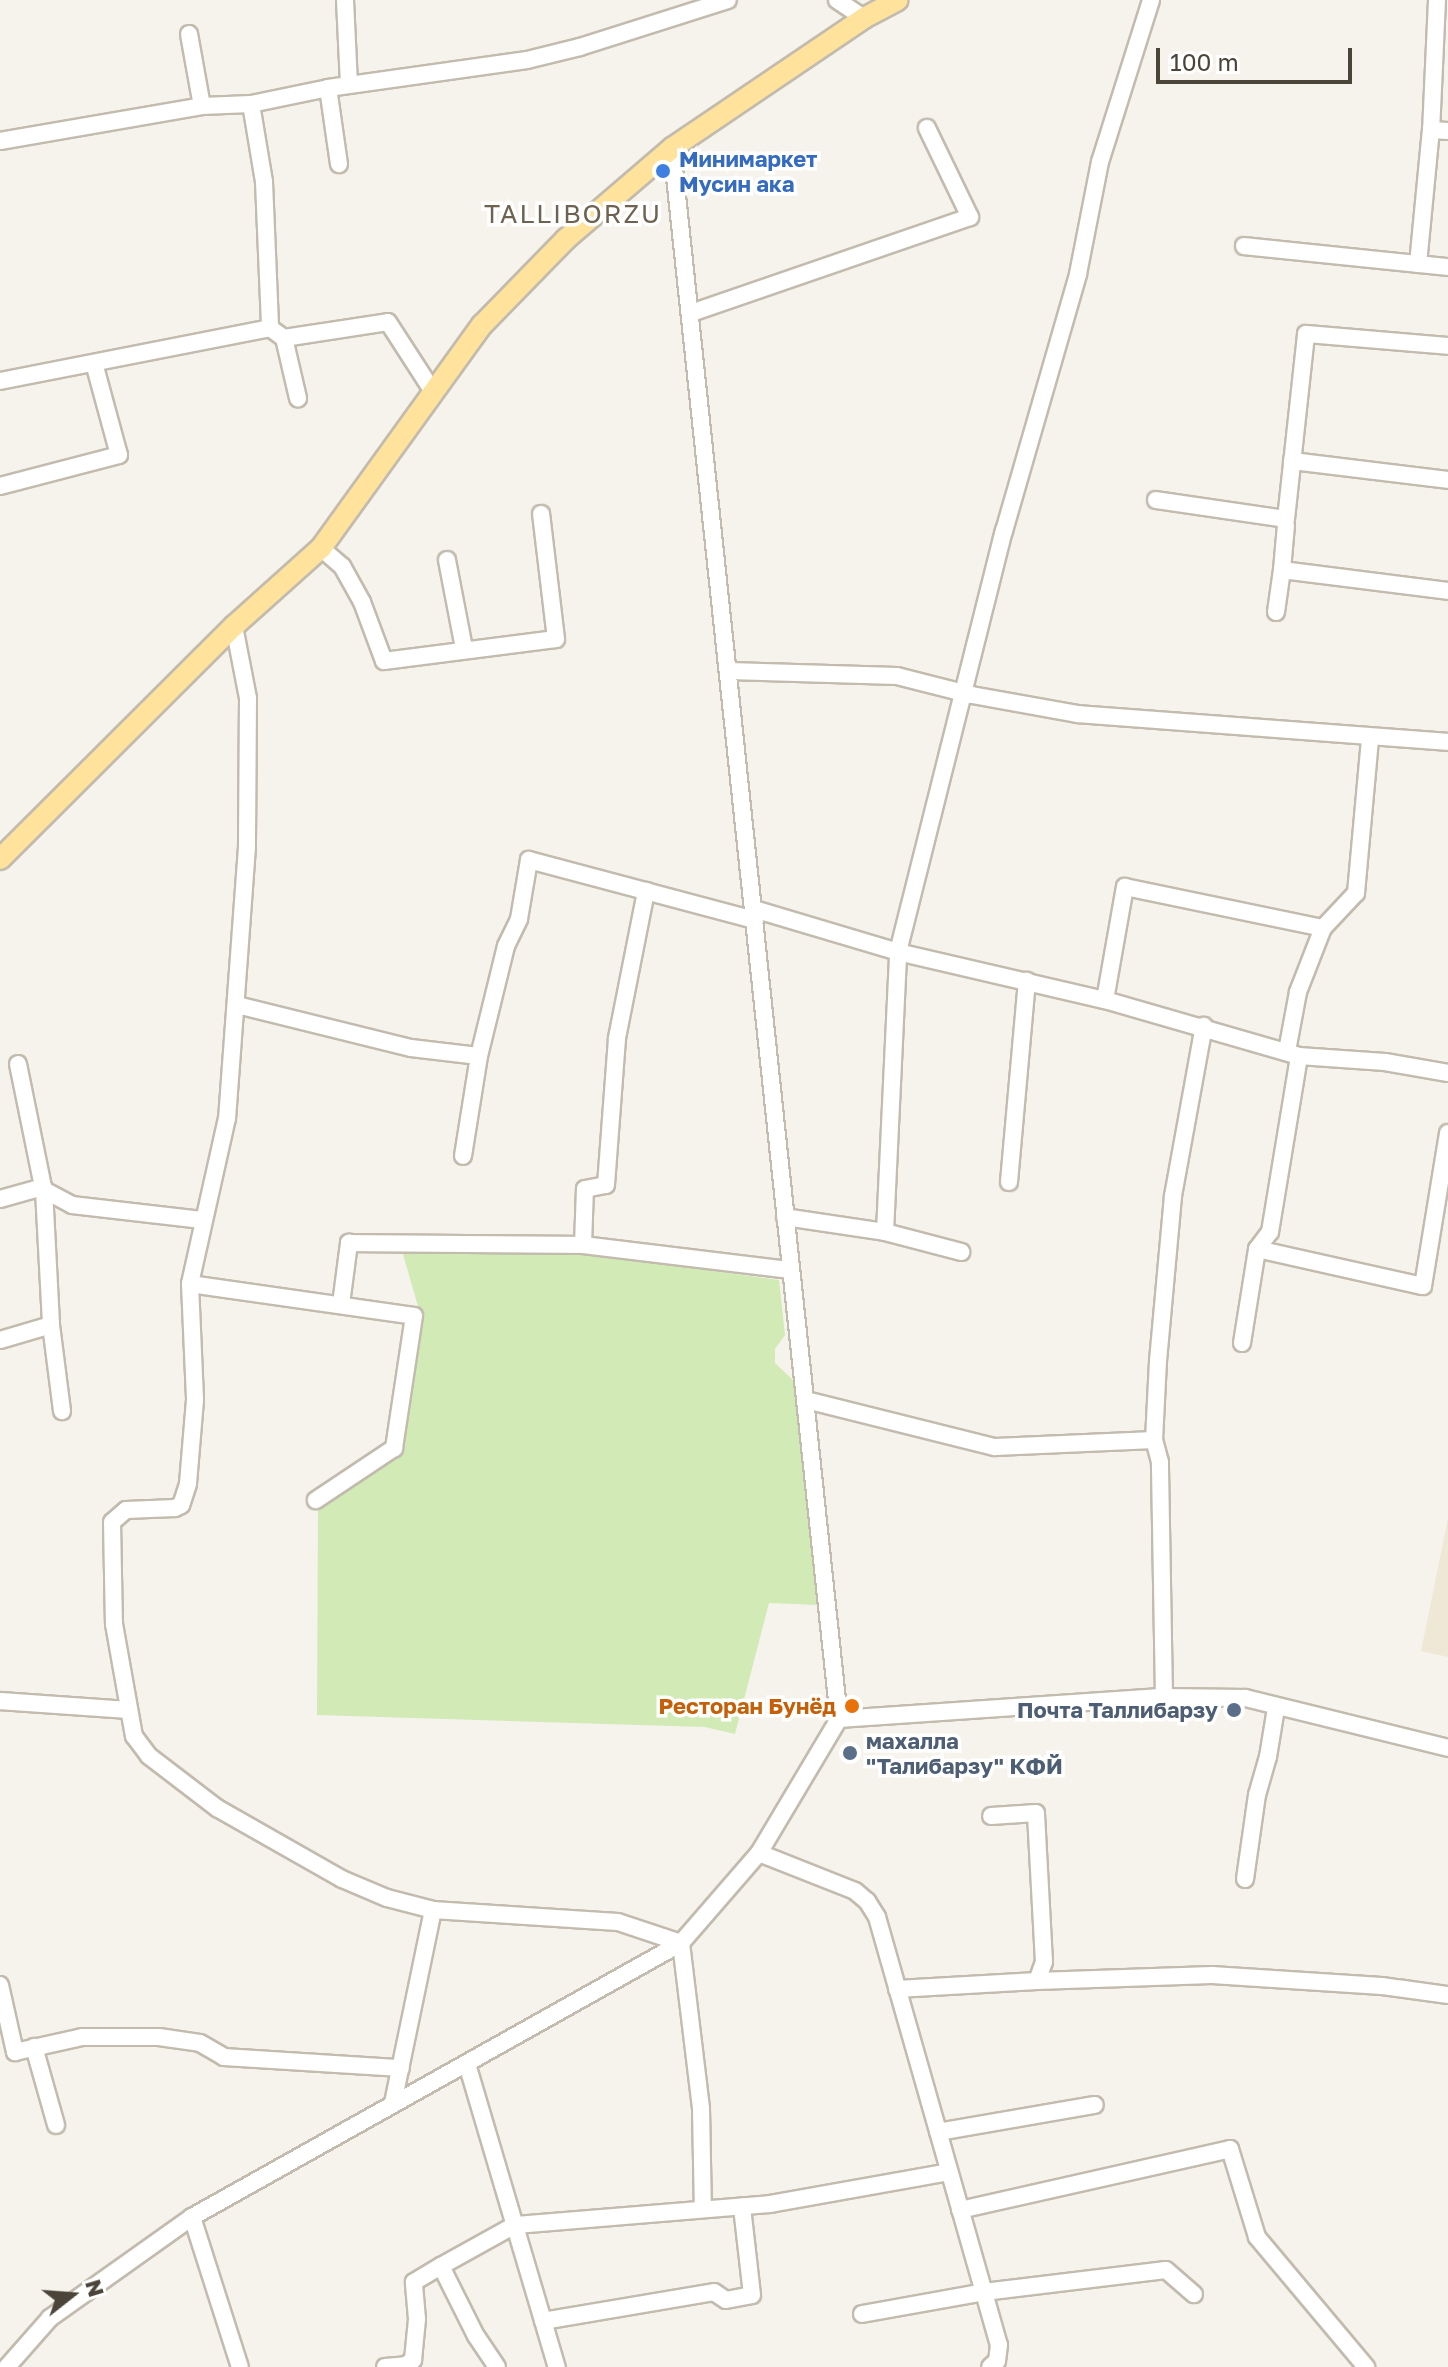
<!DOCTYPE html>
<meta charset="utf-8">
<style>
body{margin:0}
#map{position:relative;width:1448px;height:2367px;overflow:hidden;background:#f6f3ec;font-family:"Golos Text",sans-serif}
div>[style]{position:absolute}
.education>*{inset:0;background:#efe8d6}
.green>*{inset:0;background:#d2eab5}
.roads{filter:drop-shadow(2px 0 #c2bbae) drop-shadow(-2px 0 #c2bbae) drop-shadow(0 2px #c2bbae) drop-shadow(0 -2px #c2bbae)}
.minor>*{height:16px;margin:-8px;padding:0 8px;transform-origin:8px;border-radius:8px;background:#fff}
.major>*{height:20px;margin:-10px;padding:0 10px;transform-origin:10px;border-radius:10px;background:#ffe39c}
.dots>*{width:22px;height:22px;translate:-50% -50%;box-sizing:border-box;border:4px solid #fff;border-radius:50%}
span{translate:-50% -50%;white-space:nowrap;text-align:center;line-height:1.15;-webkit-text-stroke:7px #fff;paint-order:stroke}
.shop-label{font-size:22px;color:#366cbe;font-weight:700}
.left{translate:0 -50%;text-align:left}
.food-label{font-size:22px;color:#c56008;font-weight:700}
.right{translate:-100% -50%;text-align:right}
.service-label{font-size:22px;color:#4e5e75;font-weight:700}
.quarter-label{font-size:26px;color:#6e6250;letter-spacing:2px}
.north{position:absolute;left:32px;top:2255px;width:80px;height:80px;-webkit-text-stroke:6px #fff;paint-order:stroke;rotate:73deg;font-size:22px;font-weight:700;line-height:32px;text-align:center;color:#4b4439}
.north::after{content:'';display:block;margin:auto;width:28px;height:36px;background:#4b4439;clip-path:polygon(50% 0,100% 100%,50% 72%,0 100%)}
.scale{position:absolute;left:1156px;top:48px;width:196px;height:36px;box-sizing:border-box;border:4px solid #4b4439;border-top:0;padding-left:10px;font-size:24px;line-height:28px;white-space:nowrap;color:#4b4439;-webkit-text-stroke:6px #fff;paint-order:stroke}
</style>
<div id="map">
<div class="education">
<i style="clip-path:polygon(1448px 1518px,1448px 1657px,1421px 1651px)"></i>
</div>
<div class="green">
<i style="clip-path:polygon(401px 1247px,596px 1255px,779px 1280px,785px 1335px,775px 1349px,775px 1363px,796px 1383px,818px 1605px,769px 1603px,735px 1734px,705px 1727px,317px 1715px,318px 1505px,400px 1451px,423px 1324px)"></i>
</div>
<div class="roads">
<div class="minor">
<i style="left:345px;top:0;width:85px;rotate:87.3deg"></i>
<i style="left:837px;top:0;width:32px;rotate:34deg"></i>
<i style="left:1437px;top:0;width:130px;rotate:92.6deg"></i>
<i style="left:1431px;top:130px;width:17px;rotate:3deg"></i>
<i style="left:189px;top:34px;width:73px;rotate:79.8deg"></i>
<i style="left:328px;top:88px;width:77px;rotate:81.8deg"></i>
<i style="left:251px;top:104px;width:79px;rotate:80.5deg"></i>
<i style="left:264px;top:182px;width:146px;rotate:87.6deg"></i>
<i style="left:0;top:141px;width:205px;rotate:-9.8deg"></i>
<i style="left:202px;top:106px;width:49px;rotate:-2.3deg"></i>
<i style="left:251px;top:104px;width:79px;rotate:-11.7deg"></i>
<i style="left:328px;top:88px;width:201px;rotate:-8deg"></i>
<i style="left:527px;top:60px;width:55px;rotate:-13.8deg"></i>
<i style="left:580px;top:47px;width:155px;rotate:-17.6deg"></i>
<i style="left:1244px;top:246px;width:205px;rotate:5.9deg"></i>
<i style="left:1418px;top:264px;width:135px;rotate:-84.5deg"></i>
<i style="left:691px;top:313px;width:295px;rotate:-19deg"></i>
<i style="left:970px;top:217px;width:99px;rotate:-115.8deg"></i>
<i style="left:284px;top:338px;width:62px;rotate:76.9deg"></i>
<i style="left:0;top:381px;width:275px;rotate:-11.1deg"></i>
<i style="left:270px;top:328px;width:17px;rotate:36deg"></i>
<i style="left:284px;top:338px;width:105px;rotate:-8.7deg"></i>
<i style="left:388px;top:322px;width:85px;rotate:57.1deg"></i>
<i style="left:1292px;top:461px;width:157px;rotate:6.9deg"></i>
<i style="left:0;top:486px;width:123px;rotate:-14.6deg"></i>
<i style="left:119px;top:455px;width:95px;rotate:-105.2deg"></i>
<i style="left:1156px;top:500px;width:131px;rotate:8.3deg"></i>
<i style="left:1286px;top:519px;width:186px;rotate:-83.8deg"></i>
<i style="left:1306px;top:334px;width:143px;rotate:4.8deg"></i>
<i style="left:1286px;top:525px;width:45px;rotate:95.1deg"></i>
<i style="left:1282px;top:570px;width:167px;rotate:7.2deg"></i>
<i style="left:321px;top:548px;width:28px;rotate:41deg"></i>
<i style="left:342px;top:566px;width:41px;rotate:60.9deg"></i>
<i style="left:362px;top:602px;width:63px;rotate:69.6deg"></i>
<i style="left:384px;top:661px;width:173px;rotate:-7.3deg"></i>
<i style="left:556px;top:639px;width:126px;rotate:-96.8deg"></i>
<i style="left:447px;top:560px;width:90px;rotate:79.1deg"></i>
<i style="left:1276px;top:612px;width:42px;rotate:-81.9deg"></i>
<i style="left:234px;top:626px;width:73px;rotate:79deg"></i>
<i style="left:248px;top:698px;width:149px;rotate:90.4deg"></i>
<i style="left:247px;top:847px;width:272px;rotate:94.2deg"></i>
<i style="left:227px;top:1118px;width:170px;rotate:102.6deg"></i>
<i style="left:190px;top:1284px;width:116px;rotate:87.5deg"></i>
<i style="left:195px;top:1400px;width:84px;rotate:94.8deg"></i>
<i style="left:188px;top:1484px;width:22px;rotate:108deg"></i>
<i style="left:181px;top:1505px;width:7px;rotate:153deg"></i>
<i style="left:175px;top:1508px;width:49px;rotate:177.7deg"></i>
<i style="left:126px;top:1510px;width:18px;rotate:139deg"></i>
<i style="left:112px;top:1522px;width:102px;rotate:88.9deg"></i>
<i style="left:114px;top:1624px;width:114px;rotate:79.9deg"></i>
<i style="left:134px;top:1736px;width:25px;rotate:53deg"></i>
<i style="left:149px;top:1756px;width:86px;rotate:37.4deg"></i>
<i style="left:217px;top:1808px;width:144px;rotate:29.6deg"></i>
<i style="left:342px;top:1879px;width:49px;rotate:22.9deg"></i>
<i style="left:387px;top:1898px;width:48px;rotate:14.6deg"></i>
<i style="left:433px;top:1910px;width:198px;rotate:101.7deg"></i>
<i style="left:729px;top:671px;width:168px;rotate:1.7deg"></i>
<i style="left:897px;top:676px;width:77px;rotate:14.2deg"></i>
<i style="left:972px;top:695px;width:108px;rotate:10.2deg"></i>
<i style="left:1078px;top:714px;width:371px;rotate:4.3deg"></i>
<i style="left:754px;top:909px;width:150px;rotate:16.6deg"></i>
<i style="left:898px;top:952px;width:212px;rotate:13.1deg"></i>
<i style="left:1105px;top:1000px;width:202px;rotate:16.1deg"></i>
<i style="left:1299px;top:1056px;width:86px;rotate:4deg"></i>
<i style="left:1385px;top:1062px;width:64px;rotate:9.9deg"></i>
<i style="left:1105px;top:1000px;width:115px;rotate:-80deg"></i>
<i style="left:1125px;top:887px;width:202px;rotate:11.7deg"></i>
<i style="left:1323px;top:928px;width:48px;rotate:-46.7deg"></i>
<i style="left:1356px;top:893px;width:155px;rotate:-84.8deg"></i>
<i style="left:237px;top:1005px;width:179px;rotate:13.9deg"></i>
<i style="left:411px;top:1048px;width:68px;rotate:6.7deg"></i>
<i style="left:479px;top:1056px;width:101px;rotate:99.1deg"></i>
<i style="left:1287px;top:1051px;width:60px;rotate:-79.4deg"></i>
<i style="left:1298px;top:992px;width:69px;rotate:-68.7deg"></i>
<i style="left:479px;top:1056px;width:113px;rotate:-76.2deg"></i>
<i style="left:506px;top:946px;width:30px;rotate:-64deg"></i>
<i style="left:519px;top:919px;width:60px;rotate:-80.4deg"></i>
<i style="left:529px;top:860px;width:234px;rotate:14.9deg"></i>
<i style="left:18px;top:1064px;width:126px;rotate:78.5deg"></i>
<i style="left:1009px;top:1182px;width:202px;rotate:-84.9deg"></i>
<i style="left:44px;top:1190px;width:32px;rotate:28deg"></i>
<i style="left:72px;top:1205px;width:131px;rotate:6.6deg"></i>
<i style="left:0;top:1199px;width:45px;rotate:-15.6deg"></i>
<i style="left:43px;top:1187px;width:3px;rotate:72deg"></i>
<i style="left:44px;top:1190px;width:135px;rotate:87deg"></i>
<i style="left:51px;top:1325px;width:53px;rotate:163.6deg"></i>
<i style="left:785px;top:1217px;width:101px;rotate:8.5deg"></i>
<i style="left:885px;top:1232px;width:280px;rotate:-87.3deg"></i>
<i style="left:898px;top:952px;width:434px;rotate:-75.9deg"></i>
<i style="left:1004px;top:531px;width:267px;rotate:-73.9deg"></i>
<i style="left:1078px;top:274px;width:114px;rotate:-78.9deg"></i>
<i style="left:1100px;top:162px;width:170px;rotate:-72.5deg"></i>
<i style="left:885px;top:1232px;width:79px;rotate:14.7deg"></i>
<i style="left:583px;top:1245px;width:209px;rotate:6.9deg"></i>
<i style="left:1257px;top:1249px;width:170px;rotate:12.6deg"></i>
<i style="left:1423px;top:1286px;width:155px;rotate:-80.7deg"></i>
<i style="left:190px;top:1284px;width:226px;rotate:8.1deg"></i>
<i style="left:414px;top:1316px;width:134px;rotate:98.6deg"></i>
<i style="left:394px;top:1448px;width:94px;rotate:146.3deg"></i>
<i style="left:341px;top:1304px;width:62px;rotate:-82.5deg"></i>
<i style="left:349px;top:1243px;width:234px;rotate:0.5deg"></i>
<i style="left:583px;top:1245px;width:56px;rotate:-88deg"></i>
<i style="left:585px;top:1189px;width:21px;rotate:-11deg"></i>
<i style="left:606px;top:1185px;width:147px;rotate:-85.7deg"></i>
<i style="left:617px;top:1038px;width:150px;rotate:-78.8deg"></i>
<i style="left:51px;top:1325px;width:87px;rotate:82.7deg"></i>
<i style="left:1242px;top:1343px;width:95px;rotate:-80.9deg"></i>
<i style="left:1257px;top:1249px;width:21px;rotate:-53deg"></i>
<i style="left:1270px;top:1232px;width:178px;rotate:-80.6deg"></i>
<i style="left:806px;top:1400px;width:195px;rotate:14deg"></i>
<i style="left:995px;top:1447px;width:159px;rotate:-2.5deg"></i>
<i style="left:1164px;top:1697px;width:235px;rotate:-91deg"></i>
<i style="left:1160px;top:1462px;width:23px;rotate:-105deg"></i>
<i style="left:1154px;top:1440px;width:79px;rotate:-87.1deg"></i>
<i style="left:1158px;top:1361px;width:166px;rotate:-84.8deg"></i>
<i style="left:1173px;top:1196px;width:173px;rotate:-79.7deg"></i>
<i style="left:0;top:1701px;width:128px;rotate:4deg"></i>
<i style="left:839px;top:1719px;width:326px;rotate:-3.9deg"></i>
<i style="left:1164px;top:1697px;width:81px;rotate:0.7deg"></i>
<i style="left:1245px;top:1698px;width:209px;rotate:13.8deg"></i>
<i style="left:759px;top:1853px;width:103px;rotate:21.6deg"></i>
<i style="left:855px;top:1891px;width:16px;rotate:40deg"></i>
<i style="left:867px;top:1901px;width:19px;rotate:58deg"></i>
<i style="left:877px;top:1917px;width:445px;rotate:74.1deg"></i>
<i style="left:999px;top:2345px;width:16px;rotate:97deg"></i>
<i style="left:997px;top:2361px;width:9px;rotate:139deg"></i>
<i style="left:1245px;top:1879px;width:85px;rotate:-81.9deg"></i>
<i style="left:1257px;top:1795px;width:40px;rotate:-74deg"></i>
<i style="left:1268px;top:1757px;width:50px;rotate:-80.7deg"></i>
<i style="left:433px;top:1910px;width:185px;rotate:3.7deg"></i>
<i style="left:618px;top:1922px;width:66px;rotate:18.4deg"></i>
<i style="left:681px;top:1943px;width:167px;rotate:83.1deg"></i>
<i style="left:701px;top:2109px;width:100px;rotate:88.9deg"></i>
<i style="left:1037px;top:1981px;width:175px;rotate:-2deg"></i>
<i style="left:1212px;top:1975px;width:170px;rotate:3.7deg"></i>
<i style="left:1382px;top:1986px;width:67px;rotate:7.8deg"></i>
<i style="left:0;top:1985px;width:69px;rotate:77.4deg"></i>
<i style="left:15px;top:2052px;width:69px;rotate:-12.6deg"></i>
<i style="left:82px;top:2037px;width:77px"></i>
<i style="left:159px;top:2037px;width:41px;rotate:8.3deg"></i>
<i style="left:200px;top:2043px;width:28px;rotate:30deg"></i>
<i style="left:224px;top:2057px;width:177px;rotate:3.6deg"></i>
<i style="left:897px;top:1989px;width:140px;rotate:-3.3deg"></i>
<i style="left:1037px;top:1981px;width:20px;rotate:-70deg"></i>
<i style="left:1044px;top:1962px;width:149px;rotate:-93.1deg"></i>
<i style="left:1036px;top:1813px;width:45px;rotate:176.2deg"></i>
<i style="left:34px;top:2047px;width:81px;rotate:74.2deg"></i>
<i style="left:467px;top:2064px;width:316px;rotate:73.5deg"></i>
<i style="left:938px;top:2132px;width:159px;rotate:-9.8deg"></i>
<i style="left:960px;top:2210px;width:277px;rotate:-12.7deg"></i>
<i style="left:1230px;top:2149px;width:92px;rotate:72.9deg"></i>
<i style="left:1257px;top:2237px;width:170px;rotate:50deg"></i>
<i style="left:192px;top:2217px;width:157px;rotate:72.3deg"></i>
<i style="left:862px;top:2314px;width:124px;rotate:-10.2deg"></i>
<i style="left:984px;top:2292px;width:183px;rotate:-6.9deg"></i>
<i style="left:1166px;top:2270px;width:37px;rotate:41deg"></i>
<i style="left:543px;top:2321px;width:173px;rotate:-9.6deg"></i>
<i style="left:714px;top:2292px;width:14px;rotate:34deg"></i>
<i style="left:726px;top:2300px;width:26px;rotate:-11deg"></i>
<i style="left:752px;top:2295px;width:89px;rotate:-96.5deg"></i>
<i style="left:7px;top:2367px;width:65px;rotate:-48.7deg"></i>
<i style="left:50px;top:2318px;width:174px;rotate:-35.4deg"></i>
<i style="left:192px;top:2217px;width:561px;rotate:-29.26deg"></i>
<i style="left:681px;top:1943px;width:119px;rotate:-49.1deg"></i>
<i style="left:759px;top:1853px;width:156px;rotate:-59.2deg"></i>
<i style="left:839px;top:1719px;width:1580px;rotate:-96.07deg"></i>
<i style="left:385px;top:2367px;width:21px;rotate:-5deg"></i>
<i style="left:406px;top:2365px;width:9px;rotate:-36deg"></i>
<i style="left:413px;top:2360px;width:41px;rotate:-84.4deg"></i>
<i style="left:417px;top:2319px;width:37px;rotate:-95deg"></i>
<i style="left:414px;top:2282px;width:31px;rotate:-31deg"></i>
<i style="left:497px;top:2367px;width:37px;rotate:-124deg"></i>
<i style="left:476px;top:2336px;width:78px;rotate:-116.6deg"></i>
<i style="left:441px;top:2266px;width:85px;rotate:-29deg"></i>
<i style="left:515px;top:2225px;width:256px;rotate:-4.7deg"></i>
<i style="left:770px;top:2204px;width:182px;rotate:-10.1deg"></i>
</div>
<div class="major">
<i style="left:0;top:859px;width:330px;rotate:-44.9deg"></i>
<i style="left:234px;top:626px;width:117px;rotate:-41.9deg"></i>
<i style="left:321px;top:548px;width:275px;rotate:-54.2deg"></i>
<i style="left:482px;top:325px;width:120px;rotate:-45.7deg"></i>
<i style="left:566px;top:239px;width:140px;rotate:-40.6deg"></i>
<i style="left:672px;top:148px;width:232px;rotate:-34.1deg"></i>
<i style="left:864px;top:18px;width:38px;rotate:-28deg"></i>
</div>
</div>
<div class="dots">
<i style="left:663px;top:171px;background:#3f7fe0"></i>
<i style="left:852px;top:1706px;background:#e8710a"></i>
<i style="left:1234px;top:1710px;background:#5c6f8a"></i>
<i style="left:850px;top:1753px;background:#5c6f8a"></i>
</div>
<div class="shop-label">
<span class="left" style="left:679px;top:171px">Минимаркет<br>Мусин ака</span>
</div>
<div class="food-label">
<span class="right" style="left:836px;top:1706px">Ресторан Бунёд</span>
</div>
<div class="service-label">
<span class="right" style="left:1218px;top:1710px">Почта Таллибарзу</span>
<span class="left" style="left:866px;top:1753px">махалла<br>"Талибарзу" КФЙ</span>
</div>
<div class="quarter-label">
<span style="left:573px;top:214px">TALLIBORZU</span>
</div>
<div class="north">N</div>
<div class="scale">100 m</div>
</div>
